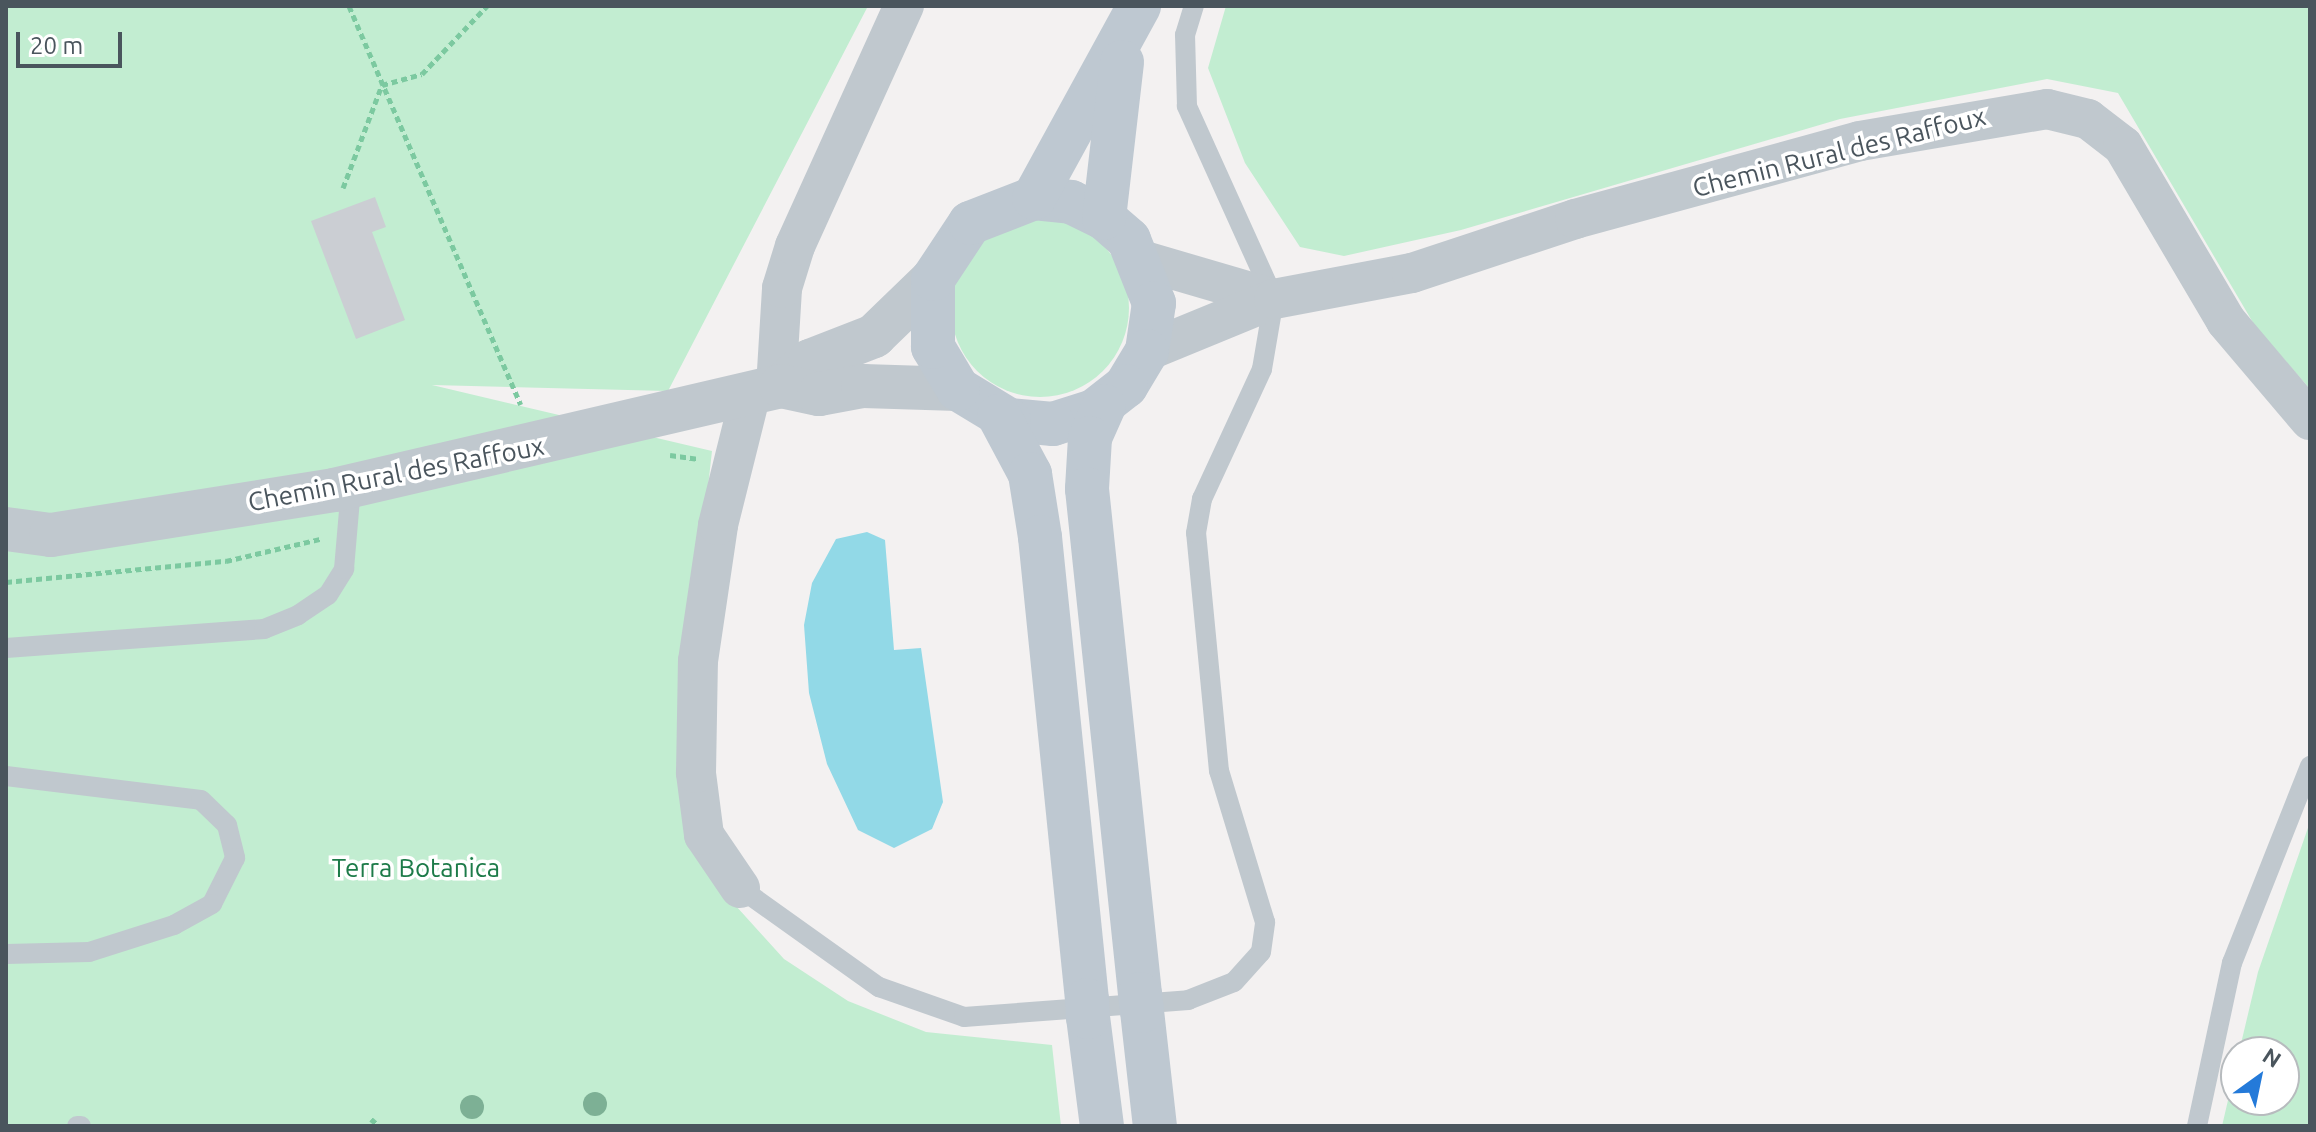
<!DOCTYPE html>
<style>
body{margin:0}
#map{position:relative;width:2316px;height:1132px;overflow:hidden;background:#f3f1f1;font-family:Ubuntu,sans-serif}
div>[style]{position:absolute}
.green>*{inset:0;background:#c2edd1}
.round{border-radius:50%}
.water>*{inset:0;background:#92d9e7}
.building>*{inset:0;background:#cbced3}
.path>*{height:5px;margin-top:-2.5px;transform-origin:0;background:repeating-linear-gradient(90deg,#7cc9a0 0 6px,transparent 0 10px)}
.service>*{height:20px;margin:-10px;padding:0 10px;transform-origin:10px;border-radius:10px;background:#c0c8ce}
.minor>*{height:40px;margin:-20px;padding:0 20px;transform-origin:20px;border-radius:20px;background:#c0c8ce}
.tertiary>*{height:44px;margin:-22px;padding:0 22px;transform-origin:22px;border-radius:22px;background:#c0c8ce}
.secondary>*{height:44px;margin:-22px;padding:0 22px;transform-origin:22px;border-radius:22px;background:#bec8d1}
.secondary-bridge>*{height:44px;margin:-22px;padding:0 22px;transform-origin:22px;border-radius:22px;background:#bec8d1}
.trees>*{width:24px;height:24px;margin:-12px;border-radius:50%;background:#7db095}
span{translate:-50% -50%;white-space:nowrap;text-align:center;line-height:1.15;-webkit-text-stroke:7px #fff;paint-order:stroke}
.street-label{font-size:26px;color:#4a555d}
.park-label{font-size:26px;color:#1d7b49}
.frame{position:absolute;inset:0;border:8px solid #4a555d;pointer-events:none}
.north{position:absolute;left:2220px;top:1036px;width:80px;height:80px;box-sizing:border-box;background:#fff;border:2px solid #b7bbbe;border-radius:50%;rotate:33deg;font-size:22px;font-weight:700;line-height:32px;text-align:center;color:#4a555d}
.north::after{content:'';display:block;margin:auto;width:28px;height:36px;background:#247ad9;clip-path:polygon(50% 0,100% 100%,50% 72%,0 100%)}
.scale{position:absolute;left:16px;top:32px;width:106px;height:36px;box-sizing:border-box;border:4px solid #4a555d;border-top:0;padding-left:10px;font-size:24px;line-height:28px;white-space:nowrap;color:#4a555d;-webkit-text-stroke:6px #fff;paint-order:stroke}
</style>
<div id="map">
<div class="green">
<i style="clip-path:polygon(6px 6px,868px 6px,668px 391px,432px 385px,712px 451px,687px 674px,708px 875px,784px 959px,848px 1001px,926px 1032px,1052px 1045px,1061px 1126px,6px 1126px)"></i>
<i style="clip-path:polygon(1226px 6px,2310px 6px,2310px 389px,2255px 326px,2118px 93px,2047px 79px,1840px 119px,1461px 230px,1344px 256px,1300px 247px,1245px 163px,1208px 68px)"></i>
<i class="round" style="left:951px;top:219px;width:178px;height:178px"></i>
<i style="clip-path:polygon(2310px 822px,2310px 1126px,2222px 1126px,2236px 1066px,2236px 1100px,2284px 1100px,2284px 1052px,2239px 1052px,2258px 972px)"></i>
</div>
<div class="water">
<i style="clip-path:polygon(867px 532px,885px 540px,894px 650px,921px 648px,943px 802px,932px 829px,894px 848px,858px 830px,827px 764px,809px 693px,804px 625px,812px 583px,836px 539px)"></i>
</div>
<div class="building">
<i style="clip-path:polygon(375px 197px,386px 227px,372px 232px,405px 320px,356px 339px,311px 221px)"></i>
</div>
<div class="path">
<i style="left:349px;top:6px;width:434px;rotate:66.7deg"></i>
<i style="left:343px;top:188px;width:110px;rotate:-69.3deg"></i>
<i style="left:382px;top:85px;width:41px;rotate:-15.4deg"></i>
<i style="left:422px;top:74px;width:94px;rotate:-46.3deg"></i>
<i style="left:670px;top:455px;width:29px;rotate:8deg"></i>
<i style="left:6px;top:582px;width:221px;rotate:-5.5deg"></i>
<i style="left:226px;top:561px;width:97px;rotate:-13.2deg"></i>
<i style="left:595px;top:1101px;width:2px;rotate:27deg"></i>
<i style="left:597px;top:1102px;width:3px;rotate:90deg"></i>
<i style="left:597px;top:1105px;width:3px;rotate:180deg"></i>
<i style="left:594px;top:1105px;width:4px;rotate:-76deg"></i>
<i style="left:471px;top:1105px;width:3px;rotate:18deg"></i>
<i style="left:474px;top:1106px;width:4px;rotate:124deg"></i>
<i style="left:472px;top:1109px;width:4px;rotate:-135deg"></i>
<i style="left:469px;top:1106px;width:2px;rotate:-27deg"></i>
<i style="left:371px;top:1119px;width:11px;rotate:41deg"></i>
</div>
<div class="service">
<i style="left:6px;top:648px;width:259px;rotate:-4.2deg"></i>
<i style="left:264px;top:629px;width:37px;rotate:-22deg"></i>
<i style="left:298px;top:615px;width:36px;rotate:-34deg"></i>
<i style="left:328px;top:595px;width:31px;rotate:-58deg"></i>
<i style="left:344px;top:569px;width:82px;rotate:-85.1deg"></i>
<i style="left:6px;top:776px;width:196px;rotate:7deg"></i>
<i style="left:201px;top:800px;width:36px;rotate:44deg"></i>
<i style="left:227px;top:825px;width:34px;rotate:76deg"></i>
<i style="left:235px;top:858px;width:51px;rotate:116.6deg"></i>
<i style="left:212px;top:904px;width:43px;rotate:151.1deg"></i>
<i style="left:174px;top:925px;width:89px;rotate:162.4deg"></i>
<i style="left:89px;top:952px;width:83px;rotate:178.6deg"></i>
<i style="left:740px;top:888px;width:171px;rotate:35.5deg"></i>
<i style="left:879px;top:987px;width:90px;rotate:19.4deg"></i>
<i style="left:964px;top:1017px;width:225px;rotate:-4.3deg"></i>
<i style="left:1188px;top:1000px;width:49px;rotate:-21.4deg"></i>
<i style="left:1234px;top:982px;width:40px;rotate:-48deg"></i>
<i style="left:1261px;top:952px;width:30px;rotate:-82deg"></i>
<i style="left:1265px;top:922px;width:158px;rotate:-106.9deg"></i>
<i style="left:1219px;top:771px;width:239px;rotate:-95.5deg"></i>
<i style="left:1196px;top:533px;width:35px;rotate:-80deg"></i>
<i style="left:1202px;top:499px;width:143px;rotate:-65.2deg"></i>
<i style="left:1262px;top:369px;width:71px;rotate:-80.3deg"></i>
<i style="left:1274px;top:299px;width:212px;rotate:-114.3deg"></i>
<i style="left:1187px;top:106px;width:71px;rotate:-91.6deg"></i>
<i style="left:1185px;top:35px;width:30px;rotate:-73deg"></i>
<i style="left:77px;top:1126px;width:4px"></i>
<i style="left:2197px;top:1126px;width:167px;rotate:-77.9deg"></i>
<i style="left:2232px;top:963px;width:212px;rotate:-68.4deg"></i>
</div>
<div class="minor">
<i style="left:1141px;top:260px;width:139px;rotate:16.3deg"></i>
<i style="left:1147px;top:351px;width:137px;rotate:-22.3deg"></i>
<i style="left:1274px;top:299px;width:140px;rotate:-10.7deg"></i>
<i style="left:1412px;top:273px;width:172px;rotate:-18.3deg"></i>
<i style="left:1575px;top:219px;width:295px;rotate:-15.3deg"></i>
<i style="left:1860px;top:141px;width:190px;rotate:-9.7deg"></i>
<i style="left:2047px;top:109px;width:42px;rotate:13.7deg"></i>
<i style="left:2088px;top:119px;width:44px;rotate:37.6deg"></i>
<i style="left:2123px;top:146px;width:203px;rotate:59.5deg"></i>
<i style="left:2226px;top:321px;width:130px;rotate:49.7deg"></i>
<i style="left:776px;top:387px;width:99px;rotate:-86.5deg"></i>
<i style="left:782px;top:288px;width:44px;rotate:-72.8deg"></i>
<i style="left:795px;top:246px;width:264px;rotate:-65.6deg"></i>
<i style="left:740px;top:888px;width:64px;rotate:-124.2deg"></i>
<i style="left:704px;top:835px;width:63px;rotate:-97.4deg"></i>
<i style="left:696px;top:773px;width:112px;rotate:-89deg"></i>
<i style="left:698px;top:661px;width:137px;rotate:-81.6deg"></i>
<i style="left:718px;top:525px;width:136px;rotate:-76deg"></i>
</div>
<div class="tertiary">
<i style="left:781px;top:386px;width:38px;rotate:-41deg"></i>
<i style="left:810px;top:361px;width:69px;rotate:-21.3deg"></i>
<i style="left:874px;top:336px;width:82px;rotate:-44deg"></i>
<i style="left:6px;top:529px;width:45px;rotate:7.6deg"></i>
<i style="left:51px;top:535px;width:287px;rotate:-9deg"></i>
<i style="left:334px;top:490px;width:459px;rotate:-13.1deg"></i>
<i style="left:781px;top:386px;width:39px;rotate:12deg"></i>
<i style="left:819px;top:394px;width:45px;rotate:-10.3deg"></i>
<i style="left:863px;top:386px;width:95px;rotate:1.8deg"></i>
</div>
<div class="secondary">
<i style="left:1034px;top:198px;width:37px;rotate:6deg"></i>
<i style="left:1071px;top:202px;width:37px;rotate:26deg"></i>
<i style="left:1104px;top:218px;width:33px;rotate:41deg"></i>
<i style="left:1129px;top:240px;width:68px;rotate:68.4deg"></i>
<i style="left:1154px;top:303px;width:49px;rotate:98.3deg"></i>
<i style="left:1147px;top:351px;width:41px;rotate:121deg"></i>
<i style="left:1126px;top:386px;width:41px;rotate:142deg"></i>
<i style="left:1094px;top:411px;width:43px;rotate:162.4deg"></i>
<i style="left:1053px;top:424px;width:44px;rotate:-174.8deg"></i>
<i style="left:1009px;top:420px;width:60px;rotate:-148.7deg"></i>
<i style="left:958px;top:389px;width:49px;rotate:-120.8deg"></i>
<i style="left:933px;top:347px;width:68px;rotate:-90deg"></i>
<i style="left:933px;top:279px;width:67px;rotate:-56.5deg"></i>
<i style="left:970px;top:223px;width:69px;rotate:-21.3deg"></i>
<i style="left:1034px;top:198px;width:219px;rotate:-61.3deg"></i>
<i style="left:1104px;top:218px;width:157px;rotate:-83.4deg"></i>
<i style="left:1104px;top:406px;width:35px;rotate:114deg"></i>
<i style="left:1090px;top:438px;width:51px;rotate:93.4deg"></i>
<i style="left:1087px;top:489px;width:508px;rotate:84.01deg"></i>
<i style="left:999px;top:416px;width:66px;rotate:61.9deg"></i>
<i style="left:1030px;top:474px;width:64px;rotate:81deg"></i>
<i style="left:1040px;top:537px;width:465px;rotate:84.2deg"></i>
<i style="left:1142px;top:1011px;width:116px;rotate:83.6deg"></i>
<i style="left:1088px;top:1017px;width:110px;rotate:82.7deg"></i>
</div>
<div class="secondary-bridge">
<i style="left:1140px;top:994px;width:17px;rotate:83deg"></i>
<i style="left:1087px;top:1000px;width:17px;rotate:87deg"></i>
</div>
<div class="trees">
<i style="left:595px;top:1104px"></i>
<i style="left:472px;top:1107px"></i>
</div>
<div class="street-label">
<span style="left:1839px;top:152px;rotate:-14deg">Chemin Rural des Raffoux</span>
<span style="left:396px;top:474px;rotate:-11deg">Chemin Rural des Raffoux</span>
</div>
<div class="park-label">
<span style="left:416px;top:868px">Terra Botanica</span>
</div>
<div class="frame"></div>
<div class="north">N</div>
<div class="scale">20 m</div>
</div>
